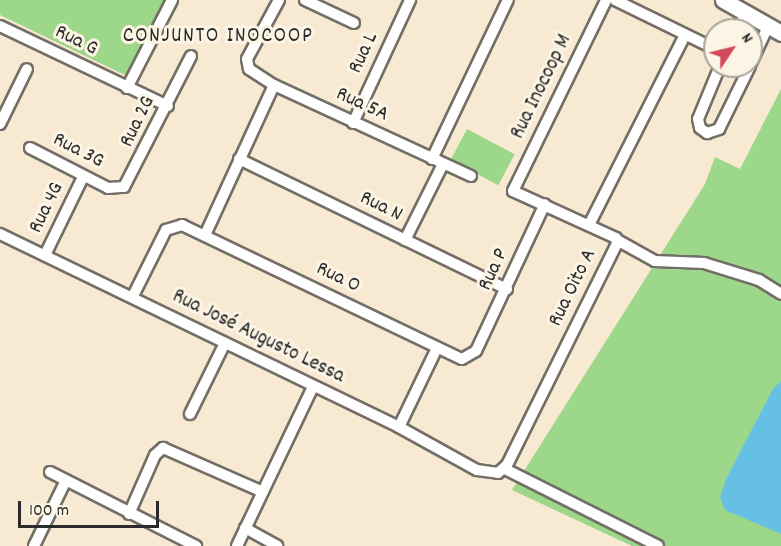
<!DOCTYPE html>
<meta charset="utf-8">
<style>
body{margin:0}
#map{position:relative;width:781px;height:546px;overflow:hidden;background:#f8e9d3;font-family:Dekko,sans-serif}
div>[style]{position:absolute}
.green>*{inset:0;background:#9dd78a;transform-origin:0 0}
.water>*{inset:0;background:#66c0e4}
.roads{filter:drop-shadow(2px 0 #736e66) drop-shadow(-2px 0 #736e66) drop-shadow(0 2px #736e66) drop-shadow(0 -2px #736e66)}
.street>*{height:10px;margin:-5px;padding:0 5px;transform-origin:5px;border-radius:5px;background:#fff}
.secondary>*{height:15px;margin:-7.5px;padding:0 7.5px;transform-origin:7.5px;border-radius:7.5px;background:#fff}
span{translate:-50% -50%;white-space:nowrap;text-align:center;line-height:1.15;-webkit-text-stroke:6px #fcf5e5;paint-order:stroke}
.street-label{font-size:21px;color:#2b2b2b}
.neighbourhood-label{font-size:22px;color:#2b2b2b;letter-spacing:1.5px}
.north{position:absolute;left:703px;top:18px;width:60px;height:60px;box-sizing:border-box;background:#fcf5e5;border:2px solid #a8a49b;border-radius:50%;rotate:55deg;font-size:16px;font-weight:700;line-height:24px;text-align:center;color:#2b2b2b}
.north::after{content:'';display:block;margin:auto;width:21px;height:27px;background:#d1495b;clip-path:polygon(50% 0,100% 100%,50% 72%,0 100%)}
.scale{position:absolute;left:18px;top:501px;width:141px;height:27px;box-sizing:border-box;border:3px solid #2b2b2b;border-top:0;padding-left:8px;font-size:18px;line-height:21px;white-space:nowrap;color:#2b2b2b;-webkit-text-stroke:4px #fcf5e5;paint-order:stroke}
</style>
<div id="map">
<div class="green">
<i style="clip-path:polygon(0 0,165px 0,129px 77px,0 15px)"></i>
<i style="clip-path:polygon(781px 89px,781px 546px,632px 546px,512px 490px,705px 184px,715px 157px,740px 169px)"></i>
<i style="left:467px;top:129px;width:54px;height:35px;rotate:28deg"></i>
</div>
<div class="water">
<i style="clip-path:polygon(781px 381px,781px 534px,725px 510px,720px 497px,726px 479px,773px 389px)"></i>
</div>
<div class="roads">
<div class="street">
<i style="left:279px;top:0;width:67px;rotate:118.5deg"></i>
<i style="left:247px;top:59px;width:10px;rotate:79deg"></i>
<i style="left:249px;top:69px;width:30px;rotate:33deg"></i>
<i style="left:274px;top:85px;width:217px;rotate:24.8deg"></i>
<i style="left:305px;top:0;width:54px;rotate:25.1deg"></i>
<i style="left:615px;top:0;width:111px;rotate:26.1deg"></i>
<i style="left:0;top:26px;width:186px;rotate:25.5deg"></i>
<i style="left:737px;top:30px;width:21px;rotate:-62deg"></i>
<i style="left:751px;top:63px;width:40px;rotate:-65deg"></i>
<i style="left:720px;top:66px;width:57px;rotate:112.5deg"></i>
<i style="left:698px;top:119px;width:9px;rotate:77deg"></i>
<i style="left:700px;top:128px;width:9px;rotate:36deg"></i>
<i style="left:707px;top:133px;width:13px;rotate:-18deg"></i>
<i style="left:719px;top:129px;width:70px;rotate:-63.8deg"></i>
<i style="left:127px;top:88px;width:99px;rotate:-62.9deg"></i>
<i style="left:353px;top:123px;width:136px;rotate:-65.1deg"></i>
<i style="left:0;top:124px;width:61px;rotate:-63.9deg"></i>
<i style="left:30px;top:148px;width:88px;rotate:27.1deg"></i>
<i style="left:108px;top:188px;width:16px;rotate:-4deg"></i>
<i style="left:124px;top:187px;width:147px;rotate:-62.9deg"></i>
<i style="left:239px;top:159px;width:298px;rotate:25.9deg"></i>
<i style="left:432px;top:159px;width:176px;rotate:-64.5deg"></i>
<i style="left:589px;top:225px;width:213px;rotate:-63.2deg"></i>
<i style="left:0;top:234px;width:443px;rotate:25.8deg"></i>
<i style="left:399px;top:427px;width:89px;rotate:28.9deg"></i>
<i style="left:477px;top:470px;width:21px;rotate:8deg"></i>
<i style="left:498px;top:473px;width:12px;rotate:-42deg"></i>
<i style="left:507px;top:465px;width:248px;rotate:-63.6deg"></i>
<i style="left:617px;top:243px;width:5px;rotate:-101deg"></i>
<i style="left:616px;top:238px;width:113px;rotate:-155.5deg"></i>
<i style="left:513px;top:191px;width:212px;rotate:-64deg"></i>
<i style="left:205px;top:235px;width:165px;rotate:-65.3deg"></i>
<i style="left:405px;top:240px;width:85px;rotate:-63.4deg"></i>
<i style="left:617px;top:240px;width:43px;rotate:28.9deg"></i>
<i style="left:655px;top:261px;width:49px;rotate:2.3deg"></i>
<i style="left:704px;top:263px;width:58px;rotate:17.2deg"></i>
<i style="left:759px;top:280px;width:26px;rotate:32deg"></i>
<i style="left:45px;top:255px;width:87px;rotate:-64deg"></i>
<i style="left:133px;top:296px;width:74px;rotate:-63.4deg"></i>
<i style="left:166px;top:230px;width:17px;rotate:-17deg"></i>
<i style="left:182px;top:225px;width:310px;rotate:25.6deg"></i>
<i style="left:462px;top:359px;width:16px;rotate:-30deg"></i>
<i style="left:476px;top:351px;width:162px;rotate:-64.9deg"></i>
<i style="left:190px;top:414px;width:79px;rotate:-63.8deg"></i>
<i style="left:399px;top:427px;width:88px;rotate:-64.3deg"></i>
<i style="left:505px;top:469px;width:171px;rotate:26.7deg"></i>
<i style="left:50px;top:472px;width:164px;rotate:26.9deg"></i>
<i style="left:129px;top:514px;width:64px;rotate:-66.2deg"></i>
<i style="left:155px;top:455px;width:11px;rotate:-41deg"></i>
<i style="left:163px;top:448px;width:109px;rotate:23.7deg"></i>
<i style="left:245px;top:528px;width:37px;rotate:29deg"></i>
<i style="left:34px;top:546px;width:73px;rotate:-64.1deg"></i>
<i style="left:237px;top:546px;width:176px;rotate:-64.5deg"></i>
</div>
<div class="secondary">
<i style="left:723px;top:0;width:67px;rotate:29.6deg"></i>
</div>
</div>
<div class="street-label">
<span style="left:76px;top:41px;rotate:26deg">Rua G</span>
<span style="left:364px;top:53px;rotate:-65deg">Rua L</span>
<span style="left:542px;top:87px;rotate:-64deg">Rua Inocoop M</span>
<span style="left:362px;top:105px;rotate:25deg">Rua 5A</span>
<span style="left:138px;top:122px;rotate:-64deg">Rua 2G</span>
<span style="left:78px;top:151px;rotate:27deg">Rua 3G</span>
<span style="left:381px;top:207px;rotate:26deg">Rua N</span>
<span style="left:47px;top:208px;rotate:-64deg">Rua 4G</span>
<span style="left:494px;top:270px;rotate:-65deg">Rua P</span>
<span style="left:338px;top:278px;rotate:26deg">Rua O</span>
<span style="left:573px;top:288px;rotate:-64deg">Rua Oito A</span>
<span style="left:258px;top:337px;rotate:26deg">Rua José Augusto Lessa</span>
</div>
<div class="neighbourhood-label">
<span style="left:218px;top:37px">CONJUNTO INOCOOP</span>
</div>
<div class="north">N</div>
<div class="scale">100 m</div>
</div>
